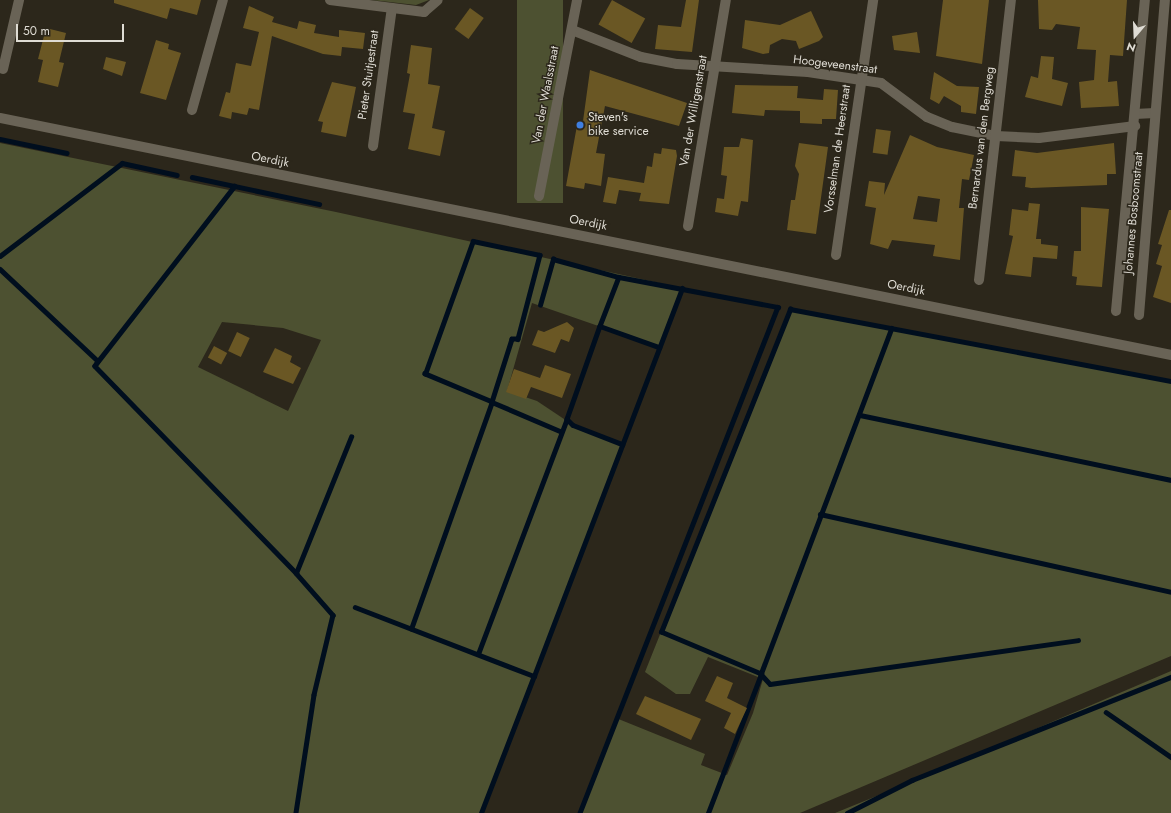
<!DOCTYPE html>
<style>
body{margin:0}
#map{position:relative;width:1171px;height:813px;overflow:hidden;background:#2c271b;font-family:Jost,sans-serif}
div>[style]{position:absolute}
.green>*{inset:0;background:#4d5131;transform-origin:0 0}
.stream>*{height:4.5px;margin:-2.25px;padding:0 2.25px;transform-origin:2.25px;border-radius:2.25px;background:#000e1e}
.building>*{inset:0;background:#6a5724;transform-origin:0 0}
.minor>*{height:10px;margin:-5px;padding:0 5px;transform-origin:5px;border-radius:5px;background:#696356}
.tertiary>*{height:10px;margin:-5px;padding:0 5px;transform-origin:5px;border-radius:5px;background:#696356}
.dots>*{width:11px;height:11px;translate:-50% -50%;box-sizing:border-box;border:2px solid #2c271b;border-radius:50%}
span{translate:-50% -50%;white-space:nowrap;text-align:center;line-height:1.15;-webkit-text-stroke:3px #2c271b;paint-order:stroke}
.street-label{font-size:12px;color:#dfdcd4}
.poi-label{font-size:12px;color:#dfdcd4}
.left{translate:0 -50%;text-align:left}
.north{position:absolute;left:1115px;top:16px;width:40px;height:40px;-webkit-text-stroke:3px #2c271b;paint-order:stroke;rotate:199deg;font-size:11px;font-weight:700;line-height:16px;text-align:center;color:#dfdcd4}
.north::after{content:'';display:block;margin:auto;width:14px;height:18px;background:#dfdcd4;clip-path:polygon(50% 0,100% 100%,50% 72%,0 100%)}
.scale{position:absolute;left:16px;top:24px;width:108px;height:18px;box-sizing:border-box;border:2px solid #dfdcd4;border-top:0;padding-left:5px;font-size:12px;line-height:14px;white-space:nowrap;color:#dfdcd4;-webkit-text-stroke:3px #2c271b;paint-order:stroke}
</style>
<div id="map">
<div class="green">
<i style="clip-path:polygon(372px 0,429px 0,416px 5px)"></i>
<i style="left:517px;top:0;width:46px;height:203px"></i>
<i style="clip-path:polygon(evenodd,0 143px,336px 212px,682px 288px,659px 347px,532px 303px,507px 391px,537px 401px,573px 425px,622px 444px,481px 813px,0 813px,0 143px,222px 322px,283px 328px,321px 340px,288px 411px,198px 367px,222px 322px)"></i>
<i style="clip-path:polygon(790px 309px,1171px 381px,1171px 656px,800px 813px,579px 813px,616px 718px,705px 754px,701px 765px,727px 775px,753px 713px,763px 679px,708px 657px,690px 694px,676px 694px,645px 672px)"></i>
<i style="clip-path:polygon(1171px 671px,1171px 813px,835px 813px,911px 782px)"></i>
</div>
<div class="stream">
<i style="left:0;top:139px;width:68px;rotate:11.8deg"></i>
<i style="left:192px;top:177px;width:130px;rotate:12deg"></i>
<i style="left:235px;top:186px;width:228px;rotate:127.9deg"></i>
<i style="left:95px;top:366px;width:289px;rotate:45.8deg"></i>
<i style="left:296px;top:573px;width:147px;rotate:-68deg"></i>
<i style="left:473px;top:241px;width:68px;rotate:11.8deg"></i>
<i style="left:540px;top:255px;width:87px;rotate:104.7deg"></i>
<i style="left:518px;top:339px;width:6px;rotate:180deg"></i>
<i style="left:512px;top:339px;width:66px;rotate:107.6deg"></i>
<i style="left:492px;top:402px;width:73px;rotate:-157.3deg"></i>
<i style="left:425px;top:374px;width:141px;rotate:-70.2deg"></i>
<i style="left:0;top:256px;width:153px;rotate:-37.3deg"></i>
<i style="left:122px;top:163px;width:56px;rotate:12.3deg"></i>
<i style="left:0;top:269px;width:134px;rotate:43.2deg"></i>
<i style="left:98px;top:361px;width:2px;rotate:117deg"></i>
<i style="left:619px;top:277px;width:53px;rotate:111.2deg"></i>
<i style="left:600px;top:326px;width:63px;rotate:19.6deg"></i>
<i style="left:540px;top:305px;width:48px;rotate:-74.2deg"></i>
<i style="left:553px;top:259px;width:68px;rotate:15.3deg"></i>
<i style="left:619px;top:277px;width:162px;rotate:10.7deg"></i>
<i style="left:778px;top:307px;width:543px;rotate:111.37deg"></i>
<i style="left:600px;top:326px;width:99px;rotate:109.5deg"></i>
<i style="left:567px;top:419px;width:8px;rotate:45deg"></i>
<i style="left:573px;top:425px;width:53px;rotate:21.2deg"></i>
<i style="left:892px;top:328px;width:370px;rotate:110.7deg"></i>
<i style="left:761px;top:674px;width:13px;rotate:48deg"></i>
<i style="left:770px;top:684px;width:311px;rotate:-8.1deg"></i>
<i style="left:860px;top:415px;width:318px;rotate:11.8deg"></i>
<i style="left:820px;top:514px;width:360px;rotate:12.5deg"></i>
<i style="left:296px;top:573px;width:56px;rotate:48.6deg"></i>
<i style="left:333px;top:615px;width:82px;rotate:103.4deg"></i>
<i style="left:314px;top:695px;width:119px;rotate:98.7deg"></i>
<i style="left:355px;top:607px;width:192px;rotate:21.1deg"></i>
<i style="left:534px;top:676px;width:415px;rotate:-69.1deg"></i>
<i style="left:411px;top:629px;width:241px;rotate:-70.4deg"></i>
<i style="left:492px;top:402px;width:74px;rotate:23.1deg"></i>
<i style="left:478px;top:654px;width:251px;rotate:-69.3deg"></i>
<i style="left:1106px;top:712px;width:79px;rotate:34.7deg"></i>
<i style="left:481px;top:813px;width:147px;rotate:-68.9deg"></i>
<i style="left:708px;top:813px;width:149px;rotate:-69.1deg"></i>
<i style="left:761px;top:674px;width:108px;rotate:-157.2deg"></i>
<i style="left:661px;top:632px;width:348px;rotate:-68.2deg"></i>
<i style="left:790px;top:309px;width:388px;rotate:10.7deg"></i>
<i style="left:847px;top:813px;width:73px;rotate:-26.9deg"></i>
<i style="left:912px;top:780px;width:279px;rotate:-21.7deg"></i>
</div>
<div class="building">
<i style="clip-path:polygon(114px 0,201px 0,197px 15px,170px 8px,167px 19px,114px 3px)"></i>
<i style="left:612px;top:0;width:38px;height:28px;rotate:29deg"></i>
<i style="clip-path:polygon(686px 0,699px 0,692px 52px,655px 49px,658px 25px,681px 27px)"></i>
<i style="clip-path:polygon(943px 0,989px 0,982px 64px,936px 56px)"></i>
<i style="clip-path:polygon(1038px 0,1127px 0,1123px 56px,1110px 55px,1108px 82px,1117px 81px,1119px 106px,1081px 108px,1079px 82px,1094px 80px,1096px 50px,1077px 49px,1080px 27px,1056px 24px,1052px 30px,1039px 29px)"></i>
<i style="clip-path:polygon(249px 6px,274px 17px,272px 22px,297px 29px,299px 21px,316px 25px,314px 33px,339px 37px,339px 30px,365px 33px,363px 49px,342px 47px,341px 56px,323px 54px,272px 36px,259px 110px,249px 108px,247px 115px,232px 112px,231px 119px,219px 116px,226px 92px,230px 93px,236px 63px,251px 66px,259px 32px,243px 28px)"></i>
<i style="left:470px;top:8px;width:17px;height:26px;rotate:36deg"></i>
<i style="clip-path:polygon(811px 11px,823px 37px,819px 41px,799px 49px,796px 41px,782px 39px,770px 45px,769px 53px,763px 54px,742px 48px,745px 20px,780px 25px)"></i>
<i style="clip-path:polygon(46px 28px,66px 33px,59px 62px,64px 63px,58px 87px,38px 82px,43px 60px,38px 59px)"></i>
<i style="clip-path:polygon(917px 32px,920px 53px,894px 50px,892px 36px)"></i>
<i style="clip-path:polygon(156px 40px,169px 44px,168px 49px,181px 53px,166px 100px,140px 93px)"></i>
<i style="clip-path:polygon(411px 45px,432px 48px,428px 84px,440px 86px,432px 128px,445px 131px,440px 156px,408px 149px,415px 114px,403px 112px,410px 74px,407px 73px)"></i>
<i style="clip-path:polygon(1041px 56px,1054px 57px,1052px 79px,1068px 83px,1062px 106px,1025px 97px,1031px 76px,1038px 78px)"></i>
<i style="clip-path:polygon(106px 57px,126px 62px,122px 76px,103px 69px)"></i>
<i style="clip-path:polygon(590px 70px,687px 103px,679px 126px,605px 106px,596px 153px,605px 154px,601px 186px,585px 183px,584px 189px,566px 186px,578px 120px,583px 121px)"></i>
<i style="clip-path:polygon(934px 72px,957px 86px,979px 87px,976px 114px,961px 112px,961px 106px,944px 96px,939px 104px,930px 99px)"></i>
<i style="clip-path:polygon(332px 82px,356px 87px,346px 137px,321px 132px,323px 122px,318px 121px)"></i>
<i style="clip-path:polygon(735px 85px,798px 86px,797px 98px,823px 100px,824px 89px,838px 90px,836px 119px,822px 119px,822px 124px,800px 123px,800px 111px,765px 110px,764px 116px,732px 113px)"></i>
<i style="left:876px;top:129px;width:15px;height:24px;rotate:8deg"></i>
<i style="clip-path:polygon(evenodd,910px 135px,937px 147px,974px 155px,969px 180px,962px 179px,959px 208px,964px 208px,960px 260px,933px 256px,935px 245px,892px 240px,888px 249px,870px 244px,876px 208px,865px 206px,869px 181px,885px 183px,884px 195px,910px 135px,918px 196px,940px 199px,937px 222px,913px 219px,918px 196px)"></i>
<i style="clip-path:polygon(741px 138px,753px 140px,748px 202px,741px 201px,738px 216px,715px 212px,717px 198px,724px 199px,727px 176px,721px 175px,724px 147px,739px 147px)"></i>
<i style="clip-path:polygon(799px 143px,828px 147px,816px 234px,787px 230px,791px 200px,795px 200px,799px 174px,795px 166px)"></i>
<i style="clip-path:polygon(1114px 143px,1116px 174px,1107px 174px,1107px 185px,1031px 188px,1025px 187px,1026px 177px,1012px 176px,1015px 150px,1037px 153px)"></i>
<i style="clip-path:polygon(662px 148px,676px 150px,677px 156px,669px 204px,639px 201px,641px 193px,619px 190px,616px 204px,603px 202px,608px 177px,644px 183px,647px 166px,652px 167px,654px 153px,661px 154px)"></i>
<i style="clip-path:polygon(1029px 203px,1040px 204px,1036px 239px,1041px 239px,1041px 244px,1058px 246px,1057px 259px,1033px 257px,1031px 277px,1005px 274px,1013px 236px,1009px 235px,1012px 209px,1028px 211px)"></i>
<i style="clip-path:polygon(1081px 207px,1109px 209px,1102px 287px,1076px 285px,1077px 277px,1072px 276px,1074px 251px,1081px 251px)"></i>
<i style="clip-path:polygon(1169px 210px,1171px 210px,1171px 303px,1153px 297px,1162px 266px,1156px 264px,1162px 245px,1158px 244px)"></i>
<i style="clip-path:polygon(567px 322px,574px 328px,569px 342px,561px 339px,555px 353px,532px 345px,538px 330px,544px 332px)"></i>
<i style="left:237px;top:332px;width:14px;height:21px;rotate:25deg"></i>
<i style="left:214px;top:346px;width:15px;height:13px;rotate:28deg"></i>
<i style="clip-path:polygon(275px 348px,292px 356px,290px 362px,301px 368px,293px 384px,263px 372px)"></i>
<i style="clip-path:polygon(545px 365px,571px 374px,562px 398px,531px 387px,526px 399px,506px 392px,514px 369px,540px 378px)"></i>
<i style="clip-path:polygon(717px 676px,733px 683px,727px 698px,747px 708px,735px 734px,724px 728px,731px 713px,705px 701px)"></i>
<i style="clip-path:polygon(645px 696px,701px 719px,691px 740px,636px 714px)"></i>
</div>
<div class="minor">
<i style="left:330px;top:0;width:95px;rotate:7.3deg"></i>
<i style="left:424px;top:12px;width:18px;rotate:-41deg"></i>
<i style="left:572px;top:30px;width:74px;rotate:21.4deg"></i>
<i style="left:641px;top:57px;width:37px;rotate:11deg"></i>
<i style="left:677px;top:64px;width:131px;rotate:3.5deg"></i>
<i style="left:808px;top:72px;width:74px;rotate:8.6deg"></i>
<i style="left:881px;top:83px;width:57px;rotate:36.5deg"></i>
<i style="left:927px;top:117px;width:27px;rotate:22deg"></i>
<i style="left:952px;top:127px;width:45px;rotate:11.6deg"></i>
<i style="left:996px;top:136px;width:43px;rotate:2.7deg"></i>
<i style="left:1039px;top:138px;width:97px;rotate:-7.1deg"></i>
<i style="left:3px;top:69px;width:71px;rotate:-76.9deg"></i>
<i style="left:192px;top:110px;width:114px;rotate:-74.3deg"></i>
<i style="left:1135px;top:114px;width:20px;rotate:-3deg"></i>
<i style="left:373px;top:146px;width:139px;rotate:-82.2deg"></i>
<i style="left:539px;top:196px;width:200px;rotate:-79deg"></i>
<i style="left:688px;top:226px;width:229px;rotate:-80.5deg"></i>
<i style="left:836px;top:255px;width:258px;rotate:-81.7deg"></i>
<i style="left:979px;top:280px;width:282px;rotate:-83.5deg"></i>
<i style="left:1116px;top:311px;width:312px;rotate:-84.7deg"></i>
<i style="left:1139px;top:315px;width:316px;rotate:-85.3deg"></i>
</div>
<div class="tertiary">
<i style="left:0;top:118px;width:1195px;rotate:11.44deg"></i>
</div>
<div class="dots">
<i style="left:580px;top:125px;background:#3f7fe0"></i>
</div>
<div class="street-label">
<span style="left:835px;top:65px;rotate:7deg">Hoogeveenstraat</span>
<span style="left:369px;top:75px;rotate:-82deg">Pieter Stuitjestraat</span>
<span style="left:546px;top:95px;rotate:-79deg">Van der Waalsstraat</span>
<span style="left:694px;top:111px;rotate:-80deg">Van der Willigenstraat</span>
<span style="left:982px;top:138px;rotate:-83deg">Bernardus van den Bergweg</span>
<span style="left:838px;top:149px;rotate:-82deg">Vorsselman de Heerstraat</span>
<span style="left:270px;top:160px;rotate:11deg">Oerdijk</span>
<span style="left:1134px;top:213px;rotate:-85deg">Johannes Bosboomstraat</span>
<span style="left:588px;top:223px;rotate:11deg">Oerdijk</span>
<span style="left:906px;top:288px;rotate:11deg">Oerdijk</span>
</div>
<div class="poi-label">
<span class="left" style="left:588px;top:125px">Steven's<br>bike service</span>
</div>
<div class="north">N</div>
<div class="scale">50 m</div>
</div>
